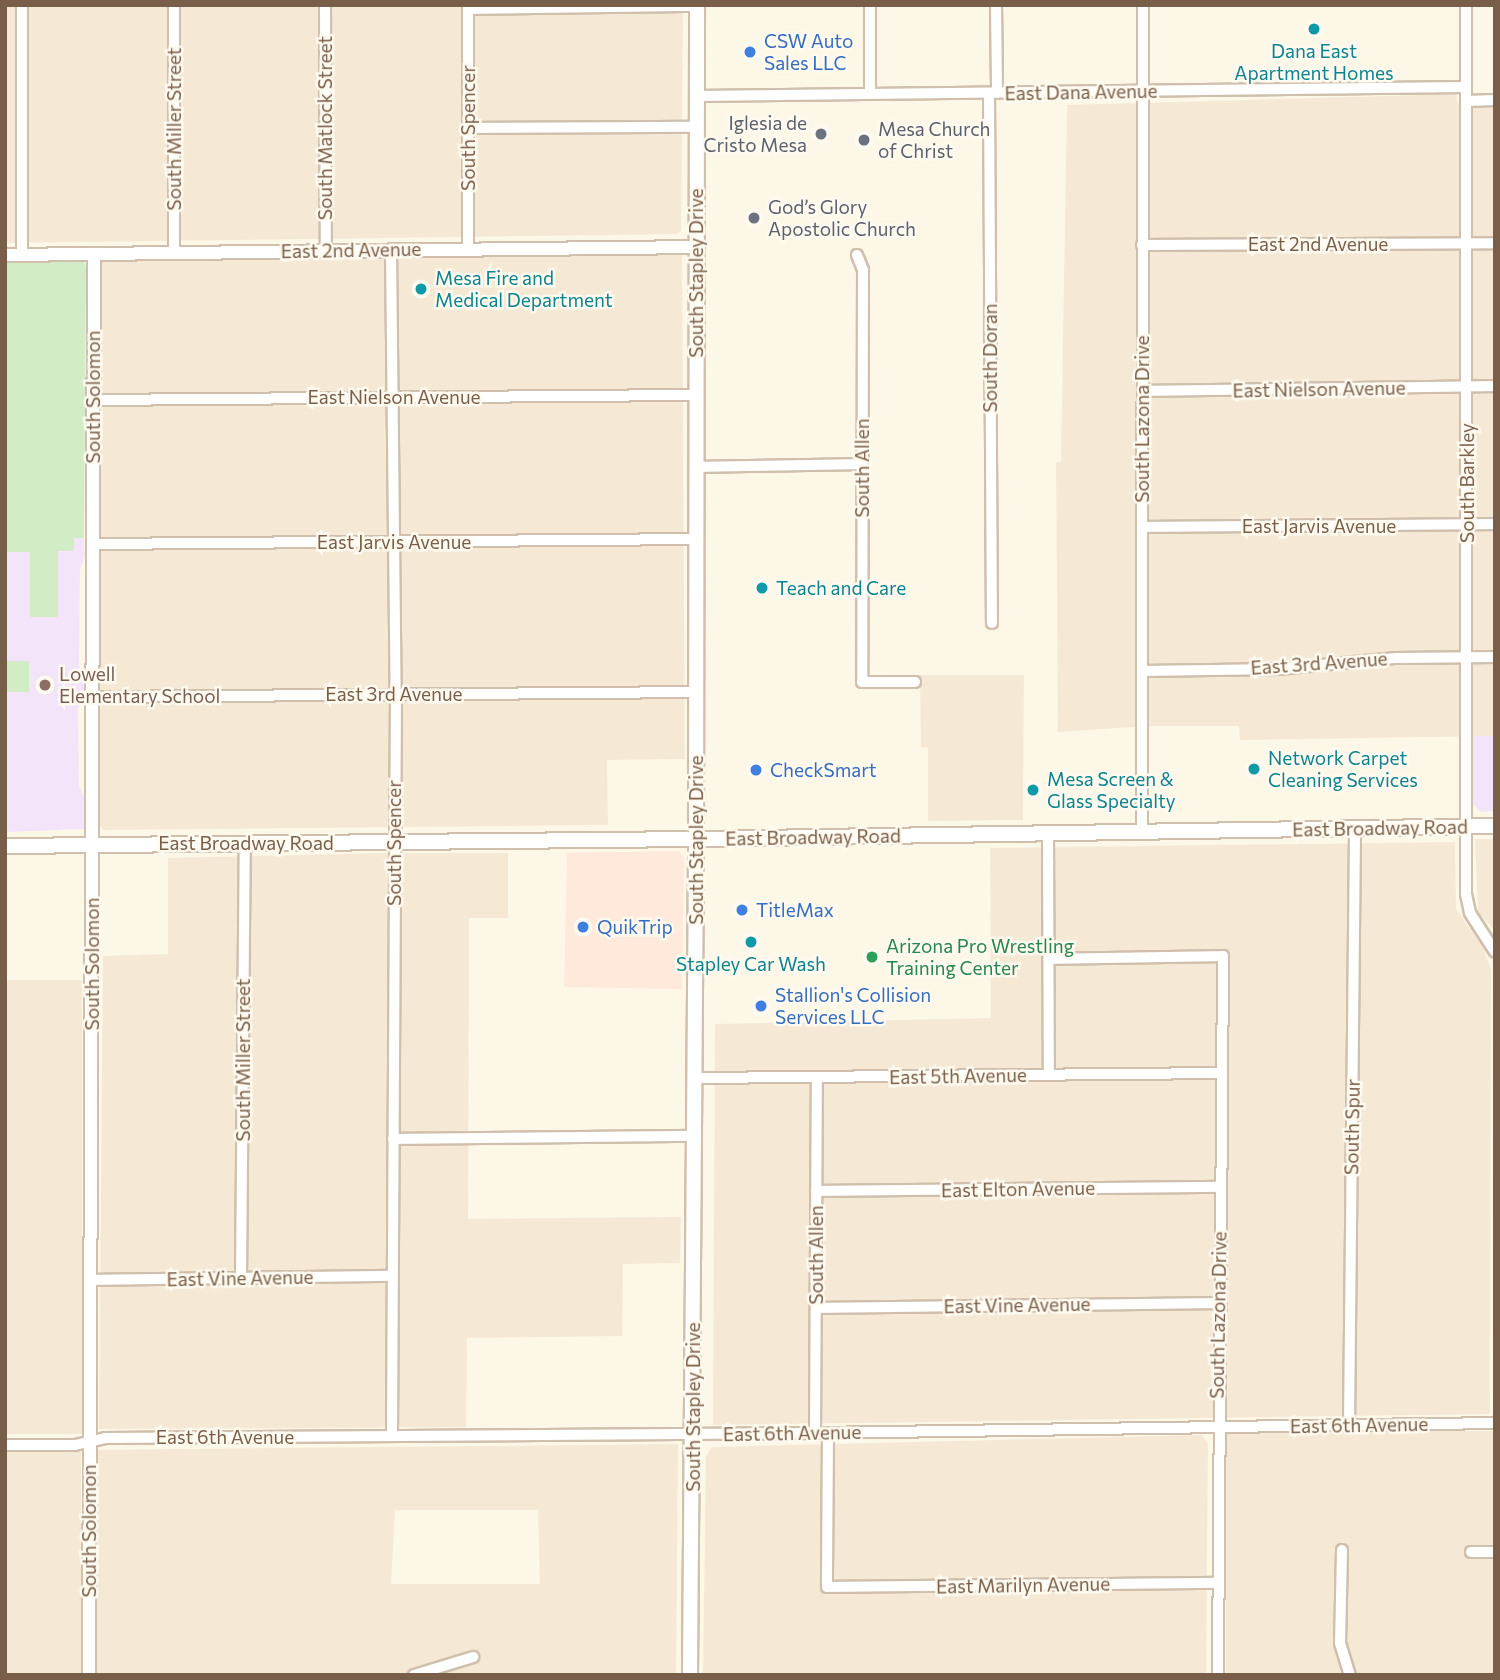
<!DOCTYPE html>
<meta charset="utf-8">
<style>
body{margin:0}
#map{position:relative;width:1500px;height:1680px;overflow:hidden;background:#fdf7e8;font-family:Commissioner,sans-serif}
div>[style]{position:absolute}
.residential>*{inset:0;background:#f5e9d6;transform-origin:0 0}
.commercial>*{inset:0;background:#fee9db}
.education>*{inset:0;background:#f4e4fa}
.green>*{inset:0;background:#d2ecc5;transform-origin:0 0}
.roads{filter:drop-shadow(2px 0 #d0bfac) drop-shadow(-2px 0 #d0bfac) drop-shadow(0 2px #d0bfac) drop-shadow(0 -2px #d0bfac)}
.minor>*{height:10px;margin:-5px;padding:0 5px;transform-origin:5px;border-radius:5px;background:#fff}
.tertiary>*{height:12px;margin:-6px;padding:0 6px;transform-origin:6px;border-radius:6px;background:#fff}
.secondary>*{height:14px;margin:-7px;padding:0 7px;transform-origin:7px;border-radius:7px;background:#fff}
.dots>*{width:19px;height:19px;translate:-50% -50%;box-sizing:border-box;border:4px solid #fffaef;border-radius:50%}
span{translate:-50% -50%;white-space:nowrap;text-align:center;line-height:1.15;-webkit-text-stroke:5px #fffaef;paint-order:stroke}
.shop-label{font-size:19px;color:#366cbe}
.left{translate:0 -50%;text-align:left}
.culture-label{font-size:19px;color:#0d838f}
.street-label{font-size:19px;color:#795f4a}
.worship-label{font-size:19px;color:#5b616d}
.right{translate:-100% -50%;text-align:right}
.education-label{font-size:19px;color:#785e54}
.leisure-label{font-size:19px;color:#27864d}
.frame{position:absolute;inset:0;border:7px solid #795f4a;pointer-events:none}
</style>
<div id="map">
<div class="residential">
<i style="clip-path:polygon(5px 5px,683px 5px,681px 231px,676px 234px,5px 243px)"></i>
<i style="clip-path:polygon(1456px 94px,1457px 103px,1495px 103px,1495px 736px,1240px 740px,1239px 726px,1147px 726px,1058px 732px,1056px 462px,1061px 462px,1067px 105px)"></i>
<i style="clip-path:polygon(682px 255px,685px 759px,607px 760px,608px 825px,104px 830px,98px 824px,100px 260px)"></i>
<i style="clip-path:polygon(920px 675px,1024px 675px,1023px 820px,928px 821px,928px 748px,921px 747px)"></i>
<i style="clip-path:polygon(1475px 839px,1495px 839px,1495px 931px,1478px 912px)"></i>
<i style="clip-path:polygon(1455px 842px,1456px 909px,1483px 947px,1491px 970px,1490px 1414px,713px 1425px,715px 1024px,991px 1018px,990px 848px)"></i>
<i style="clip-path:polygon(385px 853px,508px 853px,508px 918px,469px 918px,468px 1219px,681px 1217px,680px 1263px,623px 1264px,622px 1336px,467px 1338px,466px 1427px,99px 1429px,103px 956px,168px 954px,168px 858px)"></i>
<i style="left:82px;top:980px;width:454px;height:77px;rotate:90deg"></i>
<i style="left:1495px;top:1431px;width:244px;height:269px;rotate:90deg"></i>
<i style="clip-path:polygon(1202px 1435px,1208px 1444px,1206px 1675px,703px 1675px,706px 1456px,712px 1447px)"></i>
<i style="clip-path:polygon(evenodd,678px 1444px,676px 1675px,96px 1675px,96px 1450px,678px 1444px,395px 1510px,538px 1510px,540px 1584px,391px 1584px,395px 1510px)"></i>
<i style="left:5px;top:1452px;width:76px;height:223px"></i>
</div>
<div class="commercial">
<i style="clip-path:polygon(679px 851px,684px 858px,682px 989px,564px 987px,567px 853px)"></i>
</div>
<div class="education">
<i style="clip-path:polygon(74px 538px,84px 538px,85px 556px,80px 570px,79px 665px,84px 679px,84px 692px,78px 709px,79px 786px,84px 797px,84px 829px,5px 832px,5px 552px,74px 551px)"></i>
<i style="clip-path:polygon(1473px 736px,1495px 736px,1495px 811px,1481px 812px,1472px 803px)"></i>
</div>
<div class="green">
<i style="clip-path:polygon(79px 260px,85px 263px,86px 268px,84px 538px,74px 538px,74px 551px,58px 551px,58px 617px,30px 617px,30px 552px,5px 552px,5px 261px)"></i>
<i style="left:5px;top:661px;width:24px;height:31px"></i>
</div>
<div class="roads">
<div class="minor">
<i style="left:22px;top:5px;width:249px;rotate:90deg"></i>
<i style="left:174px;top:5px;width:247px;rotate:90deg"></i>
<i style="left:325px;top:5px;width:245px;rotate:89.8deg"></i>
<i style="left:870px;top:5px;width:89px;rotate:90deg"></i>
<i style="left:996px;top:5px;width:88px;rotate:89.3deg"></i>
<i style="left:1466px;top:5px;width:889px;rotate:90deg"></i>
<i style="left:1466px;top:894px;width:19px;rotate:78deg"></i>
<i style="left:1470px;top:913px;width:46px;rotate:57.3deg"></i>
<i style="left:989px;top:93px;width:530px;rotate:89.68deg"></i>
<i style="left:697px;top:96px;width:769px;rotate:-0.67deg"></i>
<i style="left:1466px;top:101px;width:29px;rotate:-2deg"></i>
<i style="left:468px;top:128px;width:229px;rotate:-0.3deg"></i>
<i style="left:1142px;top:245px;width:353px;rotate:-0.3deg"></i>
<i style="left:468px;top:248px;width:239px;rotate:-90deg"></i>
<i style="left:468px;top:9px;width:229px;rotate:-0.8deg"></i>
<i style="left:391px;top:249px;width:445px;rotate:89.4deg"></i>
<i style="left:396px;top:694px;width:742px;rotate:90.31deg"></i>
<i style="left:857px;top:255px;width:16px;rotate:68deg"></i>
<i style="left:863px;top:270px;width:412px;rotate:90.1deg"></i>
<i style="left:862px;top:682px;width:53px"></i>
<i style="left:1143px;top:391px;width:352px;rotate:-0.8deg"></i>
<i style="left:93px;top:400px;width:603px;rotate:-0.48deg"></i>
<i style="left:696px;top:467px;width:166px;rotate:-1deg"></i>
<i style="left:1143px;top:527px;width:352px;rotate:-0.5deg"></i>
<i style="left:92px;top:544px;width:604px;rotate:-0.47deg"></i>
<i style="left:1143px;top:671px;width:136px;rotate:-0.8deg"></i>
<i style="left:1279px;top:669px;width:118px;rotate:-5.4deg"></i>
<i style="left:1396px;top:658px;width:99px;rotate:-0.6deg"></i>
<i style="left:92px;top:697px;width:604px;rotate:-0.47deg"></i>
<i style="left:1142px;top:832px;width:827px;rotate:-89.93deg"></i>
<i style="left:1048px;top:833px;width:241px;rotate:89.8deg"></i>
<i style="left:1049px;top:959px;width:174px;rotate:-1deg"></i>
<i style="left:1223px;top:956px;width:719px;rotate:90.4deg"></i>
<i style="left:695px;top:1078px;width:526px;rotate:-0.54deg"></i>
<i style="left:393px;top:1139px;width:302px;rotate:-0.6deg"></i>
<i style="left:816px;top:1191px;width:404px;rotate:-0.6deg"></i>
<i style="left:241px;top:1277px;width:434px;rotate:-89.5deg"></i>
<i style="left:89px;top:1280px;width:302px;rotate:-0.8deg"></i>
<i style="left:816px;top:1308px;width:402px;rotate:-0.7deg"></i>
<i style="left:1349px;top:1425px;width:596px;rotate:-89.42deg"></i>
<i style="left:815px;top:1433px;width:355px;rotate:-89.7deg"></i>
<i style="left:828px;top:1433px;width:154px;rotate:90.4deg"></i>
<i style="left:827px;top:1587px;width:391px;rotate:-0.6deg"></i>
<i style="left:5px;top:1445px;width:70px"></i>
<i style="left:75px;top:1445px;width:31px;rotate:-13deg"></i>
<i style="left:105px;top:1438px;width:710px;rotate:-0.4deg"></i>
<i style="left:815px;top:1433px;width:680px;rotate:-0.84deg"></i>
<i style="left:1342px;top:1550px;width:93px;rotate:91.2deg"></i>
<i style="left:1340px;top:1643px;width:34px;rotate:73deg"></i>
<i style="left:1471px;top:1552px;width:24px"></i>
<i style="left:414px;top:1675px;width:62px;rotate:-17deg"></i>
</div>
<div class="tertiary">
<i style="left:5px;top:255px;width:691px;rotate:-0.66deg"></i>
<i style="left:89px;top:1675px;width:1421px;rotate:-89.8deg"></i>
</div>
<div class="secondary">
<i style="left:5px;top:846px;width:691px;rotate:-0.58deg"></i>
<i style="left:696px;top:839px;width:799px;rotate:-0.93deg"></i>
<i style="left:690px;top:1675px;width:818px;rotate:-89.58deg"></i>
<i style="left:696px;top:857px;width:852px;rotate:-89.93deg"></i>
</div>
</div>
<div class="dots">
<i style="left:1314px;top:29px;background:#0f9aa8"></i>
<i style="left:750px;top:52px;background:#3f7fe0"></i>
<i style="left:821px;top:134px;background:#6b7280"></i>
<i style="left:864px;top:140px;background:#6b7280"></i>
<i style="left:754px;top:218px;background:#6b7280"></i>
<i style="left:421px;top:289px;background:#0f9aa8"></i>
<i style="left:762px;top:588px;background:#0f9aa8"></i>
<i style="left:45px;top:685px;background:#8d6e63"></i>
<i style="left:1254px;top:769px;background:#0f9aa8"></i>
<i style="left:756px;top:770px;background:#3f7fe0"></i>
<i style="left:1033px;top:790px;background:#0f9aa8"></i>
<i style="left:742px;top:910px;background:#3f7fe0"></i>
<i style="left:583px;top:927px;background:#3f7fe0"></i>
<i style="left:751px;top:942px;background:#0f9aa8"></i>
<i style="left:872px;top:957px;background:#2e9e5b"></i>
<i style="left:761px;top:1006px;background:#3f7fe0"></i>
</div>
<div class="shop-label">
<span class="left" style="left:764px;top:52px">CSW Auto<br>Sales LLC</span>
<span class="left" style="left:770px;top:770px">CheckSmart</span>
<span class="left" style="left:756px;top:910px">TitleMax</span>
<span class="left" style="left:597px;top:927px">QuikTrip</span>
<span class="left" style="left:775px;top:1006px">Stallion's Collision<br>Services LLC</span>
</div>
<div class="culture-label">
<span style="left:1314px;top:62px">Dana East<br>Apartment Homes</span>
<span class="left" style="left:435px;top:289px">Mesa Fire and<br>Medical Department</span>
<span class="left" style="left:776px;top:588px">Teach and Care</span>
<span class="left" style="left:1268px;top:769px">Network Carpet<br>Cleaning Services</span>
<span class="left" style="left:1047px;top:790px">Mesa Screen &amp;<br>Glass Specialty</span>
<span style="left:751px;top:964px">Stapley Car Wash</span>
</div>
<div class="street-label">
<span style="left:1081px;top:92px;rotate:-1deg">East Dana Avenue</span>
<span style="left:325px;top:128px;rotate:-90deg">South Matlock Street</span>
<span style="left:468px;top:128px;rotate:-90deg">South Spencer</span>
<span style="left:174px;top:129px;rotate:-90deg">South Miller Street</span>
<span style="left:1318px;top:244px">East 2nd Avenue</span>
<span style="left:351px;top:250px;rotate:-1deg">East 2nd Avenue</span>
<span style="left:696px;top:273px;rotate:-90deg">South Stapley Drive</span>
<span style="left:990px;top:358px;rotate:-90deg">South Doran</span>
<span style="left:1319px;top:389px;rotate:-1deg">East Nielson Avenue</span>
<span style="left:93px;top:397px;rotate:-90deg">South Solomon</span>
<span style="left:394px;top:397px">East Nielson Avenue</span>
<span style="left:1142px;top:419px;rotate:-90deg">South Lazona Drive</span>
<span style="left:862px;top:468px;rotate:-90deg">South Allen</span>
<span style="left:1467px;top:483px;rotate:-90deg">South Barkley</span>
<span style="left:1319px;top:526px">East Jarvis Avenue</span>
<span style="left:394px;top:542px">East Jarvis Avenue</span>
<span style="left:1319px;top:663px;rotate:-4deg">East 3rd Avenue</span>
<span style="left:394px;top:694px">East 3rd Avenue</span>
<span style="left:1380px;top:828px;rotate:-1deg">East Broadway Road</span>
<span style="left:813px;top:837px;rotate:-1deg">East Broadway Road</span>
<span style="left:696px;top:840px;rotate:-90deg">South Stapley Drive</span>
<span style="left:246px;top:843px">East Broadway Road</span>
<span style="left:394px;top:843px;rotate:-90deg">South Spencer</span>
<span style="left:92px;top:964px;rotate:-90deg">South Solomon</span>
<span style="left:243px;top:1060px;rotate:-90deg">South Miller Street</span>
<span style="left:958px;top:1076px;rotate:-1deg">East 5th Avenue</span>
<span style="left:1352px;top:1127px;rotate:-89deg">South Spur</span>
<span style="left:1018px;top:1189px;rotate:-1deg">East Elton Avenue</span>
<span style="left:816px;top:1255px;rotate:-90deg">South Allen</span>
<span style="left:240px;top:1278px;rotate:-1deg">East Vine Avenue</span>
<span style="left:1017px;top:1305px;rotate:-1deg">East Vine Avenue</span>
<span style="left:1218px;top:1315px;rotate:-89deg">South Lazona Drive</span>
<span style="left:693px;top:1407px;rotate:-90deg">South Stapley Drive</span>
<span style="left:1359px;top:1425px;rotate:-1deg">East 6th Avenue</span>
<span style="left:792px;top:1433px;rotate:-1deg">East 6th Avenue</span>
<span style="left:225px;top:1437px">East 6th Avenue</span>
<span style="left:89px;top:1531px;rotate:-90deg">South Solomon</span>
<span style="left:1023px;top:1585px;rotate:-1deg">East Marilyn Avenue</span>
</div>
<div class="worship-label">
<span class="right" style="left:807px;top:134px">Iglesia de<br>Cristo Mesa</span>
<span class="left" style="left:878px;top:140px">Mesa Church<br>of Christ</span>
<span class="left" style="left:768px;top:218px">God’s Glory<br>Apostolic Church</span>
</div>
<div class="education-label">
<span class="left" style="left:59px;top:685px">Lowell<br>Elementary School</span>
</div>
<div class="leisure-label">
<span class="left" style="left:886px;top:957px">Arizona Pro Wrestling<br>Training Center</span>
</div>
<div class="frame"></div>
</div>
